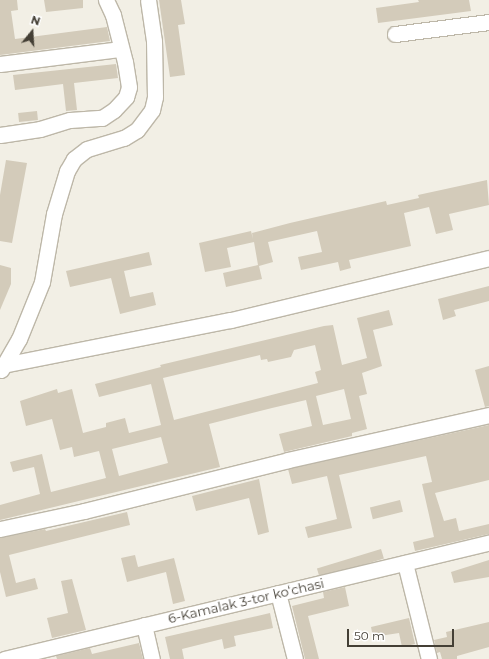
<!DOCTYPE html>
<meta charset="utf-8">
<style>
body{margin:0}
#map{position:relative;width:489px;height:659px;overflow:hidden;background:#f2efe5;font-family:Montserrat,sans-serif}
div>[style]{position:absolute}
.building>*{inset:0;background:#d3cbba;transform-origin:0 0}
.roads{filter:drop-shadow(1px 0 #bdb7a8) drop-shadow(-1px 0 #bdb7a8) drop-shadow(0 1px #bdb7a8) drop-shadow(0 -1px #bdb7a8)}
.minor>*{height:15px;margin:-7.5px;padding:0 7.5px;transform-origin:7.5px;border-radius:7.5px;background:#fff}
span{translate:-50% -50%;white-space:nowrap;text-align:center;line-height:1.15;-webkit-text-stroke:3px #fff;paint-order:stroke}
.street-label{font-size:13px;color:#443f35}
.north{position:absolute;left:12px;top:12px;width:40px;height:40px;-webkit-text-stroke:3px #fff;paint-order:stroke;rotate:18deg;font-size:11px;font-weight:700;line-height:16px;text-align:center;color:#443f35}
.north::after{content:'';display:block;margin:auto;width:14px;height:18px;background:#443f35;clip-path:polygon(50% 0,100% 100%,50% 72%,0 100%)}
.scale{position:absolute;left:347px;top:629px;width:107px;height:18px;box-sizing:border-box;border:2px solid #443f35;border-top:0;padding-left:5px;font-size:12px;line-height:14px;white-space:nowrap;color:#443f35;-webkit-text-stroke:3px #fff;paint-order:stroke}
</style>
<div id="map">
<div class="building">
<i style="clip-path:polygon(0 0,17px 0,18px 10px,11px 11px,15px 39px,107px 27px,110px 41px,0 55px)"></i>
<i style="clip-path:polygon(44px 0,83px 0,83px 8px,46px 12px)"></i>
<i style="clip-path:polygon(159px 0,181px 0,185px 24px,178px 25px,185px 75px,170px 77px)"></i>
<i style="clip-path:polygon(418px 0,469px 0,471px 11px,378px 23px,376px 8px,419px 2px)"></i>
<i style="clip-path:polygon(116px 64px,118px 78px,74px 83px,77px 110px,66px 111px,63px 84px,15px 90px,13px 75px)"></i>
<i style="left:37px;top:111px;width:9px;height:19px;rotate:84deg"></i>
<i style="clip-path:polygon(6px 160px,27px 163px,12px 243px,0 241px,0 195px)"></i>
<i style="clip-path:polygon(487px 180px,489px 205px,449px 214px,453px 230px,436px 234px,429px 207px,404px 213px,411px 246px,349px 260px,351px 268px,340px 271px,338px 262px,301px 270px,298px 257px,322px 252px,317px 231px,268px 242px,273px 262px,259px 266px,262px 279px,226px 287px,223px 273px,258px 265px,254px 242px,227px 248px,231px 267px,205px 272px,199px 243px,251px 231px,253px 239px,252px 233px,290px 223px,386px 201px,387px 205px,419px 198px,418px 195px)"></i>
<i style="clip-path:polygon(149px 252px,152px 265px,124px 271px,130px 297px,153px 292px,156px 305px,120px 314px,111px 278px,70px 287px,66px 271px)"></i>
<i style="clip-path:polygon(0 265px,11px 268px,11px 284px,0 310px)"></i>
<i style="clip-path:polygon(489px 286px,489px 301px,454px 310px,456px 316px,443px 320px,438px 299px)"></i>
<i style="clip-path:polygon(evenodd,389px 310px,393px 325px,373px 330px,382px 366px,362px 373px,367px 394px,359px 396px,367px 429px,352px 433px,352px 436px,284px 452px,279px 434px,312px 426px,306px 400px,272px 408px,209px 424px,220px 467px,0 520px,0 505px,40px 494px,34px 467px,13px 472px,10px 462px,42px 454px,51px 492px,106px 478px,99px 451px,74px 457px,72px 447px,60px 450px,52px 419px,26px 426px,20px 401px,57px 389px,58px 393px,72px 389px,83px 433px,106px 427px,106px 423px,125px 418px,129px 433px,161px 425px,151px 384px,99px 397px,95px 384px,161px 367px,160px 365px,324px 326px,333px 325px,342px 365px,367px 358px,357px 318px,389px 310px,315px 345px,321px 370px,315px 372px,318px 383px,174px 420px,163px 378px,260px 355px,261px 360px,267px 359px,268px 362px,291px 357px,294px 350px,315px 345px,389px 310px,344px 389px,351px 419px,323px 425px,316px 396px,344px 389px,389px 310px,161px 437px,168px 463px,119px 476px,112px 449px,161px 437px)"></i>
<i style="clip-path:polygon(489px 366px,489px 406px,485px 407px,475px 370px)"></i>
<i style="clip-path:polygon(489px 425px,489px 480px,435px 493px,444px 521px,456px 518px,459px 531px,489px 524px,489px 534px,415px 551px,413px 542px,434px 537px,422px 484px,432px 482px,426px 456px,339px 475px,352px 528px,308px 538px,305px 527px,337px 519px,327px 476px,292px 484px,288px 469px)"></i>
<i style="clip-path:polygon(259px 479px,269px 532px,258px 535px,249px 498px,196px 511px,192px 496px)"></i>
<i style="left:400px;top:500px;width:12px;height:31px;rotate:76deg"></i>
<i style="clip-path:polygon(127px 512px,130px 525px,9px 555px,16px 583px,35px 578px,38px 589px,6px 597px,0 572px,0 538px,45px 529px,46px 531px)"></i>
<i style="left:381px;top:549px;width:10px;height:67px;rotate:73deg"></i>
<i style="clip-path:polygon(135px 555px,138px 567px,174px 558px,185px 601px,173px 604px,166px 572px,127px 582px,121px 558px)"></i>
<i style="clip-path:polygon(489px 560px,489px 577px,454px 583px,451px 572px)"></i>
<i style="clip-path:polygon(72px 579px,86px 630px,52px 638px,47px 618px,68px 613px,61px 581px)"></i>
<i style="clip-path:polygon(345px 587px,349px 606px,308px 616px,319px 659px,305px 659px,292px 606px,324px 598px,323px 592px)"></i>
<i style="clip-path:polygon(270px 613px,273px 628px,234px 636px,236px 646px,224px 649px,222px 639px,182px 649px,184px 659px,170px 659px,165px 637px)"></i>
<i style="clip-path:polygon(409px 618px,415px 644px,402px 647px,399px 633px,373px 637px,371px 627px)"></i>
<i style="clip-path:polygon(489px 622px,489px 647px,457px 656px,457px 659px,442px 659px,440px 652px,437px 653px,434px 640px,447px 637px,446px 632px)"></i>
<i style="clip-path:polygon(139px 643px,143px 659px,57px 659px,56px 656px,90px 648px,92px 654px)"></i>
</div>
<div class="roads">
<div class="minor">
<i style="left:395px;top:34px;width:95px;rotate:-7.3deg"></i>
<i style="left:0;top:64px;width:122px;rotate:-7.1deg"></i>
<i style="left:0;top:135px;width:40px;rotate:-8.5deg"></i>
<i style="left:40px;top:129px;width:31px;rotate:-17deg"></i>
<i style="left:70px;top:120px;width:32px;rotate:-4deg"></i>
<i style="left:102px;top:118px;width:14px;rotate:-34deg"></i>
<i style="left:114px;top:110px;width:18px;rotate:-47deg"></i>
<i style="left:126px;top:97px;width:10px;rotate:-73deg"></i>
<i style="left:129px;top:87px;width:25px;rotate:-99deg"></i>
<i style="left:125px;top:62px;width:49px;rotate:-104.3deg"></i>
<i style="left:113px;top:15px;width:17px;rotate:-115deg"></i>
<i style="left:3px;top:365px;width:232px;rotate:-11.2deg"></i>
<i style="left:231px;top:320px;width:265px;rotate:-13.5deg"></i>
<i style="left:1px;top:370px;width:36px;rotate:-60deg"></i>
<i style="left:19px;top:339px;width:61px;rotate:-68deg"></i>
<i style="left:42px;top:282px;width:69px;rotate:-80deg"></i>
<i style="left:54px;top:214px;width:45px;rotate:-73.2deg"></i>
<i style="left:67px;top:171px;width:14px;rotate:-60deg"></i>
<i style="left:74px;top:159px;width:16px;rotate:-38deg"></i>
<i style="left:87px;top:149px;width:39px;rotate:-17deg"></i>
<i style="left:124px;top:138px;width:15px;rotate:-32deg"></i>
<i style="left:137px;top:130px;width:25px;rotate:-53deg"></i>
<i style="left:152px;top:110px;width:13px;rotate:-77deg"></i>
<i style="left:155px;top:97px;width:56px;rotate:-91deg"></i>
<i style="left:154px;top:41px;width:41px;rotate:-98.3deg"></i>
<i style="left:0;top:529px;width:86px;rotate:-12.1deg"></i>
<i style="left:84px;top:511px;width:210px;rotate:-14deg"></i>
<i style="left:288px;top:460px;width:206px;rotate:-12.6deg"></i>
<i style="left:405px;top:563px;width:99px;rotate:76deg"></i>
<i style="left:278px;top:593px;width:68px;rotate:75.6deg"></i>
<i style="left:144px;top:625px;width:35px;rotate:77deg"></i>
<i style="left:4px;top:659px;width:499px;rotate:-13.5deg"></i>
</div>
</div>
<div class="street-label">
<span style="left:246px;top:601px;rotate:-13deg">6-Kamalak 3-tor koʻchasi</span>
</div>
<div class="north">N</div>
<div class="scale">50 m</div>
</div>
